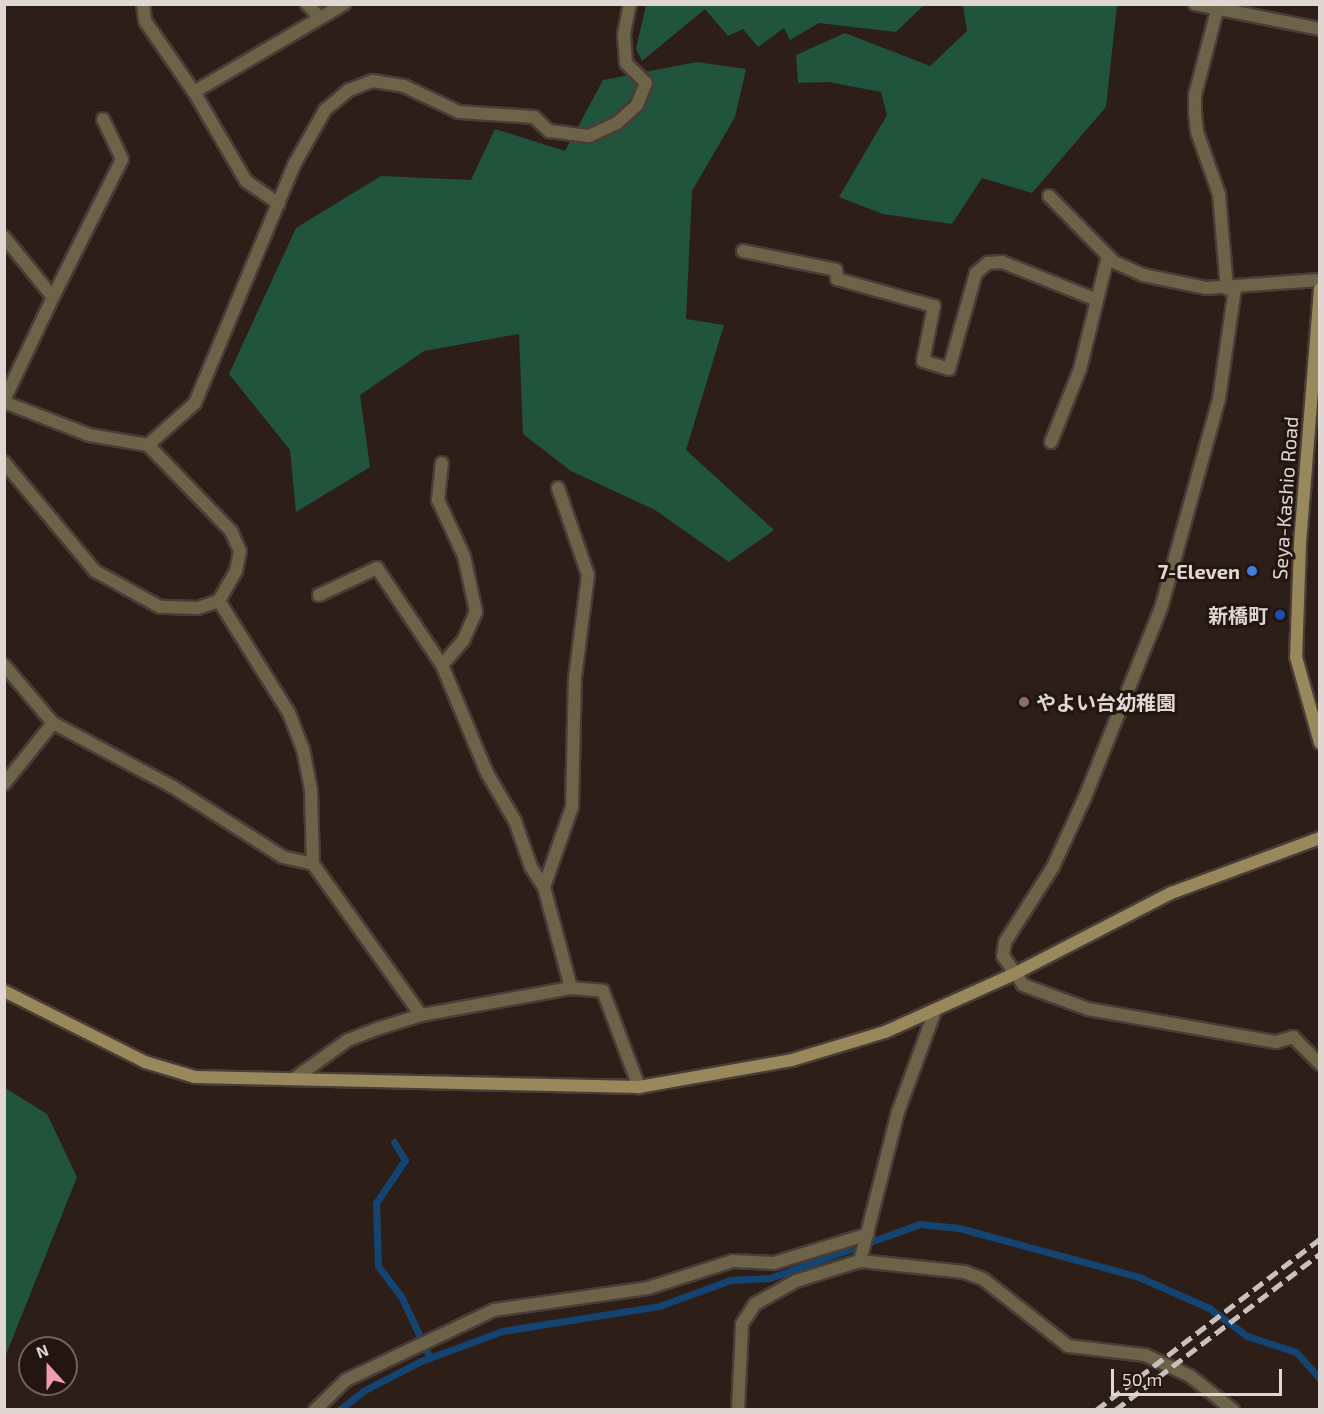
<!DOCTYPE html>
<meta charset="utf-8">
<style>
body{margin:0}
#map{position:relative;width:1324px;height:1414px;overflow:hidden;background:#2d1f18;font-family:"Exo 2","Noto Sans JP",sans-serif}
div>[style]{position:absolute}
.green>*{inset:0;background:#20543d}
.stream>*{height:7px;margin:-3.5px;padding:0 3.5px;transform-origin:3.5px;border-radius:3.5px;background:#144572}
.roads{filter:drop-shadow(2px 0 #4a3c36) drop-shadow(-2px 0 #4a3c36) drop-shadow(0 2px #4a3c36) drop-shadow(0 -2px #4a3c36)}
.street>*{height:12px;margin:-6px;padding:0 6px;transform-origin:6px;border-radius:6px;background:#6d6348}
.secondary>*{height:12px;margin:-6px;padding:0 6px;transform-origin:6px;border-radius:6px;background:#98885c}
.rail>*{height:4.5px;margin-top:-2.25px;transform-origin:0;background:repeating-linear-gradient(90deg,#c9bfbb 0 12px,transparent 0 18px)}
.dots>*{width:16px;height:16px;translate:-50% -50%;box-sizing:border-box;border:3px solid #23150f;border-radius:50%}
span{translate:-50% -50%;white-space:nowrap;text-align:center;line-height:1.15;-webkit-text-stroke:6px #23150f;paint-order:stroke}
.street-label{font-size:20px;color:#e0d6d2}
.poi-label{font-size:20px;color:#e0d6d2;font-weight:700}
.right{translate:-100% -50%;text-align:right}
.left{translate:0 -50%;text-align:left}
.frame{position:absolute;inset:0;border:6px solid #e0d6d2;pointer-events:none}
.north{position:absolute;left:18px;top:1336px;width:60px;height:60px;box-sizing:border-box;background:#23150f;border:2px solid #6f625d;border-radius:50%;rotate:339deg;font-size:16px;font-weight:700;line-height:24px;text-align:center;color:#e0d6d2}
.north::after{content:'';display:block;margin:auto;width:21px;height:27px;background:#f19ab3;clip-path:polygon(50% 0,100% 100%,50% 72%,0 100%)}
.scale{position:absolute;left:1111px;top:1369px;width:171px;height:27px;box-sizing:border-box;border:3px solid #e0d6d2;border-top:0;padding-left:8px;font-size:18px;line-height:21px;white-space:nowrap;color:#e0d6d2;-webkit-text-stroke:4px #23150f;paint-order:stroke}
</style>
<div id="map">
<div class="green">
<i style="clip-path:polygon(646px 5px,646px 4px,924px 5px,896px 32px,819px 23px,790px 40px,784px 28px,758px 47px,743px 29px,728px 36px,705px 9px,642px 61px,636px 49px)"></i>
<i style="clip-path:polygon(963px 5px,1117px 5px,1106px 107px,1032px 193px,982px 178px,952px 224px,883px 214px,839px 197px,887px 115px,881px 92px,829px 82px,798px 83px,796px 55px,845px 33px,930px 66px,967px 31px)"></i>
<i style="clip-path:polygon(697px 62px,746px 69px,735px 117px,692px 191px,686px 319px,724px 325px,686px 450px,774px 530px,729px 562px,655px 510px,571px 471px,523px 434px,519px 334px,424px 351px,360px 395px,370px 467px,296px 512px,290px 450px,229px 374px,296px 228px,381px 176px,471px 180px,495px 129px,565px 151px,603px 80px)"></i>
<i style="clip-path:polygon(5px 1088px,47px 1114px,77px 1177px,5px 1357px)"></i>
</div>
<div class="stream">
<i style="left:394px;top:1142px;width:21px;rotate:59deg"></i>
<i style="left:405px;top:1160px;width:52px;rotate:124deg"></i>
<i style="left:376px;top:1203px;width:63px;rotate:88.2deg"></i>
<i style="left:378px;top:1266px;width:40px;rotate:53deg"></i>
<i style="left:402px;top:1298px;width:66px;rotate:65deg"></i>
<i style="left:339px;top:1410px;width:31px;rotate:-38deg"></i>
<i style="left:363px;top:1391px;width:65px;rotate:-27.3deg"></i>
<i style="left:421px;top:1361px;width:86px;rotate:-20.3deg"></i>
<i style="left:502px;top:1331px;width:159px;rotate:-9deg"></i>
<i style="left:659px;top:1306px;width:77px;rotate:-19.9deg"></i>
<i style="left:731px;top:1280px;width:39px;rotate:-3deg"></i>
<i style="left:770px;top:1278px;width:159px;rotate:-19.8deg"></i>
<i style="left:920px;top:1224px;width:39px;rotate:6deg"></i>
<i style="left:959px;top:1228px;width:187px;rotate:15.2deg"></i>
<i style="left:1139px;top:1277px;width:77px;rotate:23.9deg"></i>
<i style="left:1209px;top:1308px;width:47px;rotate:36.4deg"></i>
<i style="left:1247px;top:1336px;width:52px;rotate:18.1deg"></i>
<i style="left:1296px;top:1352px;width:36px;rotate:48deg"></i>
</div>
<div class="roads">
<div class="street">
<i style="left:143px;top:4px;width:17px;rotate:83deg"></i>
<i style="left:145px;top:21px;width:86px;rotate:55.4deg"></i>
<i style="left:194px;top:92px;width:103px;rotate:59.7deg"></i>
<i style="left:246px;top:181px;width:40px;rotate:34.9deg"></i>
<i style="left:307px;top:4px;width:19px;rotate:47deg"></i>
<i style="left:1195px;top:4px;width:127px;rotate:11.3deg"></i>
<i style="left:1217px;top:10px;width:88px;rotate:104.5deg"></i>
<i style="left:1195px;top:95px;width:17px;rotate:90deg"></i>
<i style="left:1195px;top:112px;width:20px;rotate:84deg"></i>
<i style="left:1197px;top:132px;width:66px;rotate:70.5deg"></i>
<i style="left:1219px;top:194px;width:95px;rotate:85.2deg"></i>
<i style="left:194px;top:92px;width:174px;rotate:-30.4deg"></i>
<i style="left:1049px;top:196px;width:93px;rotate:45.4deg"></i>
<i style="left:1114px;top:262px;width:32px;rotate:24deg"></i>
<i style="left:1143px;top:275px;width:64px;rotate:11.7deg"></i>
<i style="left:1206px;top:288px;width:114px;rotate:-4deg"></i>
<i style="left:4px;top:237px;width:77px;rotate:50.8deg"></i>
<i style="left:53px;top:297px;width:114px;rotate:115.4deg"></i>
<i style="left:743px;top:251px;width:95px;rotate:11.5deg"></i>
<i style="left:836px;top:270px;width:9px;rotate:84deg"></i>
<i style="left:837px;top:279px;width:101px;rotate:15.6deg"></i>
<i style="left:934px;top:306px;width:56px;rotate:101.3deg"></i>
<i style="left:923px;top:361px;width:27px;rotate:17deg"></i>
<i style="left:949px;top:369px;width:100px;rotate:-74.3deg"></i>
<i style="left:976px;top:273px;width:16px;rotate:-40deg"></i>
<i style="left:988px;top:263px;width:14px;rotate:-4deg"></i>
<i style="left:1002px;top:262px;width:102px;rotate:21.8deg"></i>
<i style="left:1235px;top:288px;width:112px;rotate:98.2deg"></i>
<i style="left:1219px;top:399px;width:217px;rotate:105.5deg"></i>
<i style="left:1161px;top:608px;width:204px;rotate:111.9deg"></i>
<i style="left:1085px;top:797px;width:77px;rotate:114.6deg"></i>
<i style="left:1053px;top:867px;width:89px;rotate:122.6deg"></i>
<i style="left:1005px;top:942px;width:14px;rotate:98deg"></i>
<i style="left:1003px;top:956px;width:35px;rotate:55deg"></i>
<i style="left:1023px;top:985px;width:69px;rotate:20.3deg"></i>
<i style="left:1088px;top:1009px;width:191px;rotate:10deg"></i>
<i style="left:1276px;top:1042px;width:18px;rotate:-16deg"></i>
<i style="left:1293px;top:1037px;width:38px;rotate:45deg"></i>
<i style="left:53px;top:297px;width:154px;rotate:-63.4deg"></i>
<i style="left:122px;top:159px;width:44px;rotate:-115.4deg"></i>
<i style="left:4px;top:402px;width:91px;rotate:21.2deg"></i>
<i style="left:89px;top:435px;width:60px;rotate:9.6deg"></i>
<i style="left:148px;top:445px;width:120px;rotate:46deg"></i>
<i style="left:231px;top:531px;width:22px;rotate:66deg"></i>
<i style="left:240px;top:551px;width:20px;rotate:101deg"></i>
<i style="left:236px;top:571px;width:34px;rotate:120deg"></i>
<i style="left:219px;top:601px;width:23px;rotate:162deg"></i>
<i style="left:197px;top:608px;width:37px;rotate:-178deg"></i>
<i style="left:160px;top:607px;width:74px;rotate:-151deg"></i>
<i style="left:95px;top:571px;width:142px;rotate:-129.9deg"></i>
<i style="left:1051px;top:442px;width:79px;rotate:-68.3deg"></i>
<i style="left:1080px;top:369px;width:116px;rotate:-76.1deg"></i>
<i style="left:148px;top:445px;width:63px;rotate:-41.8deg"></i>
<i style="left:195px;top:403px;width:258px;rotate:-67.4deg"></i>
<i style="left:294px;top:165px;width:63px;rotate:-60.6deg"></i>
<i style="left:325px;top:110px;width:31px;rotate:-40deg"></i>
<i style="left:349px;top:90px;width:26px;rotate:-21deg"></i>
<i style="left:373px;top:81px;width:31px;rotate:9deg"></i>
<i style="left:404px;top:86px;width:61px;rotate:25.3deg"></i>
<i style="left:459px;top:112px;width:75px;rotate:3.8deg"></i>
<i style="left:534px;top:117px;width:21px;rotate:43deg"></i>
<i style="left:549px;top:131px;width:40px;rotate:7.1deg"></i>
<i style="left:589px;top:136px;width:31px;rotate:-25deg"></i>
<i style="left:617px;top:123px;width:27px;rotate:-42deg"></i>
<i style="left:637px;top:105px;width:24px;rotate:-68deg"></i>
<i style="left:646px;top:83px;width:28px;rotate:-135deg"></i>
<i style="left:626px;top:63px;width:29px;rotate:-94deg"></i>
<i style="left:624px;top:34px;width:31px;rotate:-79deg"></i>
<i style="left:319px;top:595px;width:64px;rotate:-25deg"></i>
<i style="left:377px;top:568px;width:117px;rotate:56.2deg"></i>
<i style="left:442px;top:665px;width:117px;rotate:67.4deg"></i>
<i style="left:487px;top:773px;width:56px;rotate:59.7deg"></i>
<i style="left:515px;top:821px;width:49px;rotate:70.8deg"></i>
<i style="left:531px;top:867px;width:24px;rotate:57deg"></i>
<i style="left:544px;top:887px;width:105px;rotate:75deg"></i>
<i style="left:571px;top:988px;width:32px;rotate:5deg"></i>
<i style="left:603px;top:991px;width:103px;rotate:69.4deg"></i>
<i style="left:219px;top:601px;width:132px;rotate:58deg"></i>
<i style="left:289px;top:713px;width:39px;rotate:69deg"></i>
<i style="left:303px;top:749px;width:42px;rotate:79deg"></i>
<i style="left:311px;top:790px;width:74px;rotate:88.5deg"></i>
<i style="left:313px;top:864px;width:186px;rotate:54.4deg"></i>
<i style="left:4px;top:665px;width:76px;rotate:49.8deg"></i>
<i style="left:53px;top:723px;width:136px;rotate:28.1deg"></i>
<i style="left:173px;top:787px;width:130px;rotate:32.5deg"></i>
<i style="left:283px;top:857px;width:31px;rotate:13deg"></i>
<i style="left:442px;top:665px;width:32px;rotate:-49deg"></i>
<i style="left:463px;top:641px;width:32px;rotate:-66deg"></i>
<i style="left:476px;top:612px;width:57px;rotate:-102.1deg"></i>
<i style="left:464px;top:556px;width:62px;rotate:-114.9deg"></i>
<i style="left:438px;top:500px;width:37px;rotate:-84deg"></i>
<i style="left:4px;top:784px;width:78px;rotate:-51.2deg"></i>
<i style="left:544px;top:887px;width:85px;rotate:-70.7deg"></i>
<i style="left:572px;top:807px;width:129px;rotate:-88.7deg"></i>
<i style="left:575px;top:678px;width:104px;rotate:-82.8deg"></i>
<i style="left:588px;top:575px;width:92px;rotate:-109deg"></i>
<i style="left:295px;top:1078px;width:65px;rotate:-35.6deg"></i>
<i style="left:348px;top:1040px;width:34px;rotate:-21deg"></i>
<i style="left:380px;top:1028px;width:43px;rotate:-17.6deg"></i>
<i style="left:421px;top:1015px;width:152px;rotate:-10.2deg"></i>
<i style="left:860px;top:1261px;width:154px;rotate:-75.7deg"></i>
<i style="left:898px;top:1112px;width:108px;rotate:-69.9deg"></i>
<i style="left:315px;top:1410px;width:43px;rotate:-44.1deg"></i>
<i style="left:346px;top:1380px;width:164px;rotate:-25.3deg"></i>
<i style="left:494px;top:1310px;width:156px;rotate:-8.1deg"></i>
<i style="left:648px;top:1288px;width:89px;rotate:-17.6deg"></i>
<i style="left:733px;top:1261px;width:41px;rotate:2.8deg"></i>
<i style="left:774px;top:1263px;width:98px;rotate:-17.1deg"></i>
<i style="left:738px;top:1410px;width:86px;rotate:-87.3deg"></i>
<i style="left:742px;top:1324px;width:24px;rotate:-57deg"></i>
<i style="left:755px;top:1304px;width:47px;rotate:-29.3deg"></i>
<i style="left:796px;top:1281px;width:67px;rotate:-17.4deg"></i>
<i style="left:860px;top:1261px;width:105px;rotate:6deg"></i>
<i style="left:964px;top:1272px;width:20px;rotate:20deg"></i>
<i style="left:983px;top:1279px;width:108px;rotate:38.2deg"></i>
<i style="left:1068px;top:1346px;width:78px;rotate:6.7deg"></i>
<i style="left:1145px;top:1355px;width:50px;rotate:25deg"></i>
<i style="left:1190px;top:1376px;width:55px;rotate:38.3deg"></i>
</div>
<div class="secondary">
<i style="left:1320px;top:289px;width:257px;rotate:94.5deg"></i>
<i style="left:1300px;top:545px;width:112px;rotate:92deg"></i>
<i style="left:1296px;top:657px;width:89px;rotate:74.4deg"></i>
<i style="left:4px;top:991px;width:158px;rotate:26.7deg"></i>
<i style="left:145px;top:1062px;width:52px;rotate:16.7deg"></i>
<i style="left:195px;top:1077px;width:444px;rotate:1.3deg"></i>
<i style="left:639px;top:1087px;width:155px;rotate:-10deg"></i>
<i style="left:792px;top:1060px;width:97px;rotate:-16.8deg"></i>
<i style="left:885px;top:1032px;width:141px;rotate:-24.2deg"></i>
<i style="left:1014px;top:974px;width:177px;rotate:-27.3deg"></i>
<i style="left:1171px;top:893px;width:159px;rotate:-20.3deg"></i>
</div>
</div>
<div class="rail">
<i style="left:1096px;top:1410px;width:282px;rotate:-37.4deg"></i>
<i style="left:1115px;top:1410px;width:258px;rotate:-37.3deg"></i>
</div>
<div class="dots">
<i style="left:1252px;top:571px;background:#3f7fe0"></i>
<i style="left:1280px;top:615px;background:#1a4fb4"></i>
<i style="left:1024px;top:702px;background:#8d6e63"></i>
</div>
<div class="street-label">
<span style="left:1285px;top:498px;rotate:-86deg">Seya-Kashio Road</span>
</div>
<div class="poi-label">
<span class="right" style="left:1240px;top:571px">7-Eleven</span>
<span class="right" style="left:1268px;top:615px">新橋町</span>
<span class="left" style="left:1036px;top:702px">やよい台幼稚園</span>
</div>
<div class="frame"></div>
<div class="north">N</div>
<div class="scale">50 m</div>
</div>
